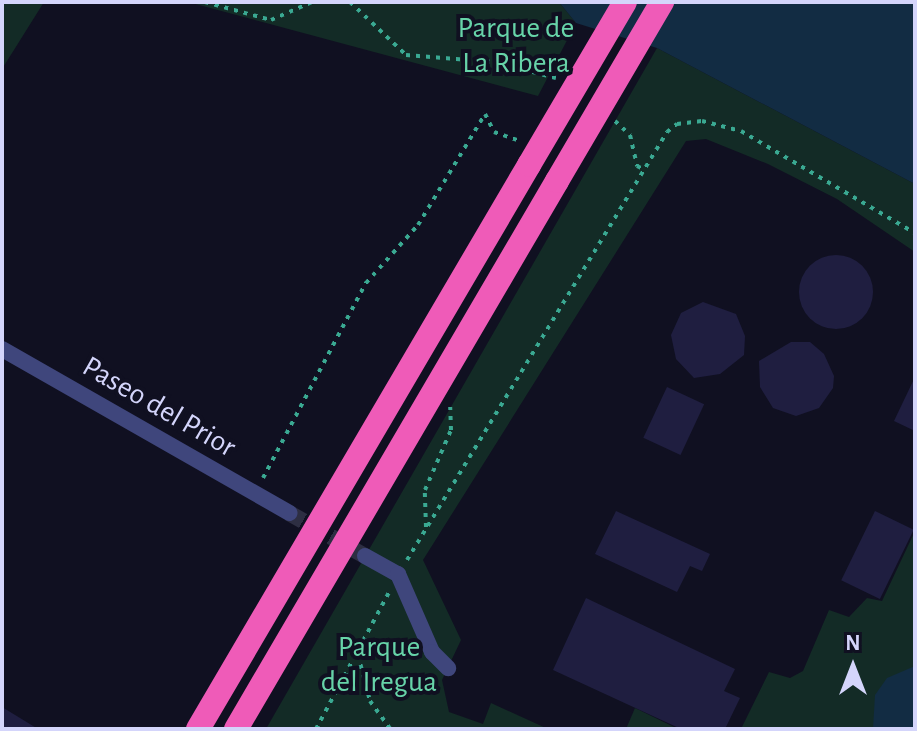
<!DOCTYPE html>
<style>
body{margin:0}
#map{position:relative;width:917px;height:731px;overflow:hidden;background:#101021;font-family:"Alegreya Sans",sans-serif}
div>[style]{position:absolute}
.green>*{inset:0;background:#132b26}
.water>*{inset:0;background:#122c43}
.building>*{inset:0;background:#1f1e40;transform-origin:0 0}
.round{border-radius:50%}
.street-tunnel>*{height:16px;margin-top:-8px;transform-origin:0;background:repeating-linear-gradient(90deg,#2d2e42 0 16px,transparent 0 24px)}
.path>*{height:4px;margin-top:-2px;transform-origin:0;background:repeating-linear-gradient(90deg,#3aa992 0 4px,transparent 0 10px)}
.street>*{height:16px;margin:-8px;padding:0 8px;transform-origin:8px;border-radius:8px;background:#3f467c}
.highway>*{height:24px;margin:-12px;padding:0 12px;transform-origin:12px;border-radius:12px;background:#ef5bb8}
.highway-bridge>*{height:24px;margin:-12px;padding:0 12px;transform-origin:12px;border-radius:12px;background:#ef5bb8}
span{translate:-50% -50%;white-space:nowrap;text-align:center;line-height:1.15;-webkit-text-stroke:8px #101021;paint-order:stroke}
.park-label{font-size:30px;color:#67d4a9}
.street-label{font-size:30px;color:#d4d5fb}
.frame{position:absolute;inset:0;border:4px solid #d4d5fb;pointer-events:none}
.north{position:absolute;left:813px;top:627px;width:80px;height:80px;-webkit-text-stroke:6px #101021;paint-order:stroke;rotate:0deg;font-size:22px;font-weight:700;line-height:32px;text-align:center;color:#d4d5fb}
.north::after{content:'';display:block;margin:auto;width:28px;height:36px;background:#d4d5fb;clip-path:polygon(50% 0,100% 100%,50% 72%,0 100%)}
</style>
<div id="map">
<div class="green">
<i style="clip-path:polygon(2px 2px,44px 2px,2px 69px)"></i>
<i style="clip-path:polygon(188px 2px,559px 2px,576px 23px,538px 96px)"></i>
<i style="clip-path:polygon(657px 48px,915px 184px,915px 252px,837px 199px,768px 164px,706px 139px,686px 141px,423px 560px,461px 640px,442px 680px,449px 712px,483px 724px,491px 703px,548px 729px,266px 729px)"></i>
<i style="clip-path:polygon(915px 531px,915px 729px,741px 729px,769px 672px,790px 678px,803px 671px,829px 610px,849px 617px,867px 598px,882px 601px)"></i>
<i style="clip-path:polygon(635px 708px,678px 729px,626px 729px)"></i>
</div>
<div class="water">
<i style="clip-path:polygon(559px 2px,915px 2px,915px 184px,657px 48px,576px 23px)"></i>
<i style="clip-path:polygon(915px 666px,915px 729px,873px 729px,875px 695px,887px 678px)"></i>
</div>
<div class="building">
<i class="round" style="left:799px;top:255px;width:74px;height:74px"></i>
<i style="clip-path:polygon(703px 302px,736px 314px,745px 336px,744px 355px,720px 374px,694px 378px,676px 359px,671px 335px,681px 313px)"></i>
<i style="clip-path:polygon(791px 342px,810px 342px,824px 354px,834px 376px,833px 388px,819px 408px,796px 416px,773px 408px,760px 387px,759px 361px)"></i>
<i style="clip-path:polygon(915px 377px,915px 431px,894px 421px)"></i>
<i style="left:667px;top:387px;width:41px;height:56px;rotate:25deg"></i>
<i style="clip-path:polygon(616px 511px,710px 554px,702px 571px,690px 566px,677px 592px,595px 554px)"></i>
<i style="left:875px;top:511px;width:43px;height:77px;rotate:26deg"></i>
<i style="clip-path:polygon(586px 598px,735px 669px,724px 691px,740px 698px,725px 729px,681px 729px,553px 670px)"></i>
<i style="clip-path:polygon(2px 707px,38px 729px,2px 729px)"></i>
</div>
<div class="street-tunnel">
<i style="left:289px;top:513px;width:87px;rotate:29.5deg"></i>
</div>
<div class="path">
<i style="left:205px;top:2px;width:68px;rotate:15.3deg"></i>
<i style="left:271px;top:20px;width:45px;rotate:-23.7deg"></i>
<i style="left:350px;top:2px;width:77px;rotate:43.4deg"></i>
<i style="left:406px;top:55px;width:88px;rotate:4.5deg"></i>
<i style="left:494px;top:62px;width:64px;rotate:14.5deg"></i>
<i style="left:615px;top:121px;width:21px;rotate:43deg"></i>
<i style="left:630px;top:135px;width:32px;rotate:77deg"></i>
<i style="left:637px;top:166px;width:9px;rotate:27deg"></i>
<i style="left:263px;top:478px;width:221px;rotate:-62.2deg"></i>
<i style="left:366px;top:283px;width:78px;rotate:-48.1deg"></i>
<i style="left:418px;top:225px;width:130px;rotate:-58.9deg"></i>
<i style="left:485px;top:114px;width:20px;rotate:63deg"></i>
<i style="left:494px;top:132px;width:28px;rotate:19deg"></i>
<i style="left:426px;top:527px;width:37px;rotate:-92deg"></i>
<i style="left:425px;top:490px;width:65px;rotate:-66.6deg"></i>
<i style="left:451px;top:430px;width:23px;rotate:-92deg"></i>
<i style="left:407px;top:560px;width:501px;rotate:-58.72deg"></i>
<i style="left:667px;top:132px;width:13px;rotate:-39deg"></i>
<i style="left:677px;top:124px;width:25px;rotate:-7deg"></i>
<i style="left:702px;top:121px;width:40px;rotate:14.4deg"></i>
<i style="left:741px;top:131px;width:202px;rotate:30.4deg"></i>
<i style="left:358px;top:655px;width:48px;rotate:75.4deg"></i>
<i style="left:370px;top:701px;width:34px;rotate:54deg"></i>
<i style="left:316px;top:729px;width:155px;rotate:-61.9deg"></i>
</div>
<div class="street">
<i style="left:2px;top:349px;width:331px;rotate:29.7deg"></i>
<i style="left:365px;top:556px;width:38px;rotate:29deg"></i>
<i style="left:398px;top:574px;width:85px;rotate:66.4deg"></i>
<i style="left:432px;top:652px;width:23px;rotate:45deg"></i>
</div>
<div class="highway">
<i style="left:198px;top:729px;width:654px;rotate:-59.59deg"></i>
<i style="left:236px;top:729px;width:635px;rotate:-59.64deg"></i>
</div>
<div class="highway-bridge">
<i style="left:529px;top:165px;width:189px;rotate:-59.5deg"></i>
<i style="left:557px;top:181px;width:208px;rotate:-59.6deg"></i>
</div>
<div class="park-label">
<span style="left:516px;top:45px">Parque de<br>La Ribera</span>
<span style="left:379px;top:664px">Parque<br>del Iregua</span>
</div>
<div class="street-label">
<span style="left:159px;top:407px;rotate:30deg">Paseo del Prior</span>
</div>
<div class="frame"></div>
<div class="north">N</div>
</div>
